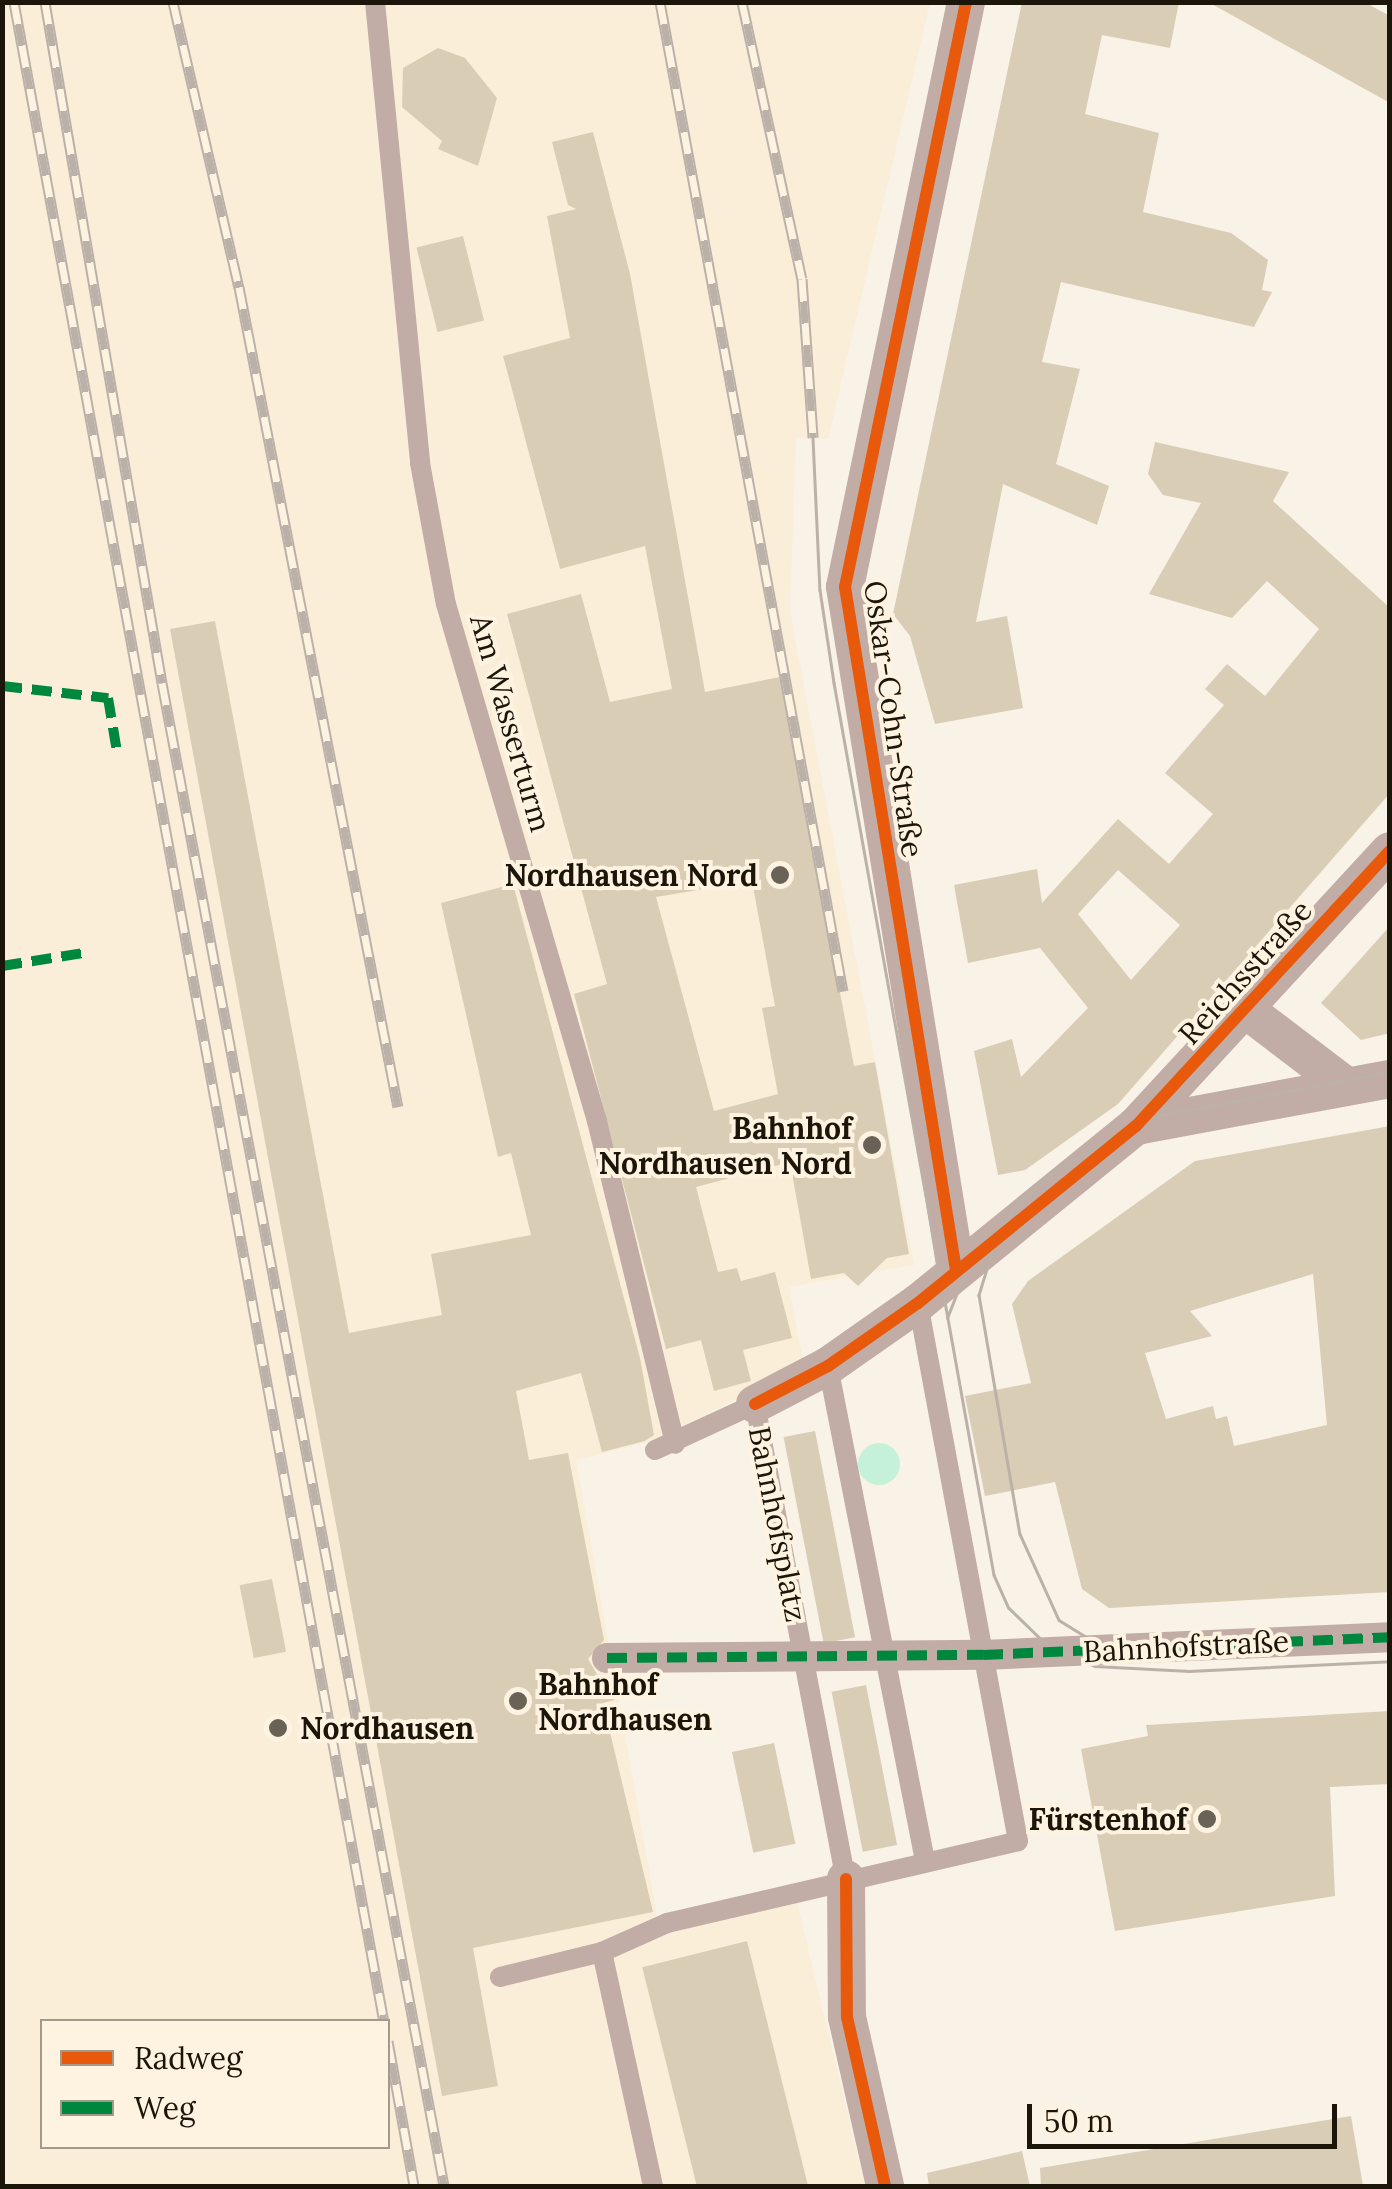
<!DOCTYPE html>
<meta charset="utf-8">
<style>
body{margin:0}
#map{position:relative;width:1392px;height:2189px;overflow:hidden;background:#f8f2e7;font-family:Lora,serif}
div>[style]{position:absolute}
.built>*{inset:0;background:#faeed8}
.green>*{inset:0;background:#c5f1d8}
.round{border-radius:50%}
.building>*{inset:0;background:#dacdb6;transform-origin:0 0}
.service>*{height:20px;margin:-10px;padding:0 10px;transform-origin:10px;border-radius:10px;background:#c1aca6}
.pedestrian>*{height:30px;margin:-15px;padding:0 15px;transform-origin:15px;border-radius:15px;background:#c1aca6}
.minor>*{height:38px;margin:-19px;padding:0 19px;transform-origin:19px;border-radius:19px;background:#c1aca6}
.tram>*{height:2.5px;margin:-1.25px;padding:0 1.25px;transform-origin:1.25px;border-radius:1.25px;background:#bcb1a9}
.rail>*{height:11px;margin-top:-5.5px;transform-origin:0;background:repeating-linear-gradient(90deg,#fef3e1 0 22px,#bcb1a9 0 44px);box-sizing:border-box;border-block:2px solid #bcb1a9}
.quiet>*{height:10px;margin-top:-5px;transform-origin:0;background:repeating-linear-gradient(90deg,#00873e 0 20px,transparent 0 30px)}
.cycleway>*{height:12px;margin:-6px;padding:0 6px;transform-origin:6px;border-radius:6px;background:#e8590c}
.dots>*{width:28px;height:28px;translate:-50% -50%;box-sizing:border-box;border:5px solid #fef3e1;border-radius:50%}
span{translate:-50% -50%;white-space:nowrap;text-align:center;line-height:1.15;-webkit-text-stroke:8px #fef3e1;paint-order:stroke}
.street-label{font-size:30px;color:#1c150a}
.poi-label{font-size:30px;color:#1c150a;font-weight:700}
.right{translate:-100% -50%;text-align:right}
.left{translate:0 -50%;text-align:left}
.frame{position:absolute;inset:0;border:5px solid #1c150a;pointer-events:none}
.legend{position:absolute;left:40px;top:2019px;width:350px;height:130px;box-sizing:border-box;background:#fef3e1;border:2px solid #a49a8b;margin:0;padding:12px 18px;list-style:none;font-size:30px;color:#1c150a}
.legend li{display:flex;align-items:center;gap:20px;height:50px}
.legend b{width:50px;border:2px solid #a49a8b}
.scale{position:absolute;left:1027px;top:2104px;width:310px;height:45px;box-sizing:border-box;border:5px solid #1c150a;border-top:0;padding-left:12px;font-size:30px;line-height:35px;white-space:nowrap;color:#1c150a;-webkit-text-stroke:8px #fef3e1;paint-order:stroke}
</style>
<div id="map">
<div class="built">
<i style="clip-path:polygon(evenodd,3px 3px,930px 3px,828px 439px,796px 438px,790px 612px,914px 1265px,789px 1287px,804px 1366px,652px 1441px,576px 1460px,660px 1932px,797px 1902px,865px 2186px,3px 2186px,3px 3px,42px 2022px,388px 2022px,388px 2146px,42px 2146px,42px 2022px)"></i>
</div>
<div class="green">
<i class="round" style="left:858px;top:1443px;width:42px;height:42px"></i>
</div>
<div class="building">
<i style="clip-path:polygon(1022px 2px,1179px 2px,1170px 48px,1102px 35px,1085px 114px,1159px 133px,1143px 212px,1231px 233px,1268px 260px,1262px 290px,1272px 292px,1254px 327px,1061px 282px,1042px 362px,1080px 369px,1056px 464px,1109px 486px,1097px 525px,1003px 484px,976px 622px,1007px 616px,1023px 708px,935px 724px,910px 636px,893px 614px)"></i>
<i style="clip-path:polygon(1208px 2px,1364px 2px,1390px 16px,1390px 103px)"></i>
<i style="clip-path:polygon(438px 48px,465px 58px,497px 98px,478px 166px,438px 149px,442px 141px,402px 107px,403px 68px)"></i>
<i style="clip-path:polygon(evenodd,593px 132px,630px 274px,705px 692px,780px 677px,854px 1066px,875px 1062px,909px 1254px,887px 1258px,858px 1286px,844px 1273px,811px 1279px,790px 1162px,696px 1187px,718px 1272px,737px 1268px,741px 1281px,775px 1272px,792px 1338px,743px 1350px,751px 1381px,714px 1391px,701px 1340px,666px 1349px,574px 994px,607px 984px,507px 614px,581px 594px,610px 702px,672px 689px,645px 546px,560px 569px,503px 356px,570px 338px,547px 216px,576px 209px,568px 205px,552px 142px,593px 132px,752px 881px,775px 1006px,762px 1008px,778px 1094px,714px 1111px,656px 897px,752px 881px)"></i>
<i style="left:463px;top:236px;width:87px;height:48px;rotate:76deg"></i>
<i style="clip-path:polygon(evenodd,1155px 442px,1289px 472px,1273px 501px,1390px 608px,1390px 793px,1118px 1104px,1025px 1170px,998px 1175px,974px 1051px,1012px 1039px,1021px 1077px,1088px 1008px,1040px 948px,968px 963px,954px 885px,1037px 869px,1042px 903px,1118px 819px,1169px 864px,1213px 814px,1165px 773px,1224px 705px,1205px 689px,1227px 664px,1265px 696px,1319px 629px,1267px 581px,1232px 618px,1149px 594px,1201px 503px,1163px 495px,1148px 474px,1155px 442px,1118px 870px,1180px 925px,1131px 980px,1078px 914px,1118px 870px)"></i>
<i style="clip-path:polygon(215px 621px,349px 1333px,442px 1315px,431px 1254px,531px 1235px,511px 1153px,498px 1157px,441px 903px,513px 884px,640px 1358px,654px 1435px,645px 1441px,602px 1452px,581px 1373px,516px 1391px,529px 1460px,568px 1453px,604px 1640px,588px 1659px,597px 1674px,610px 1677px,614px 1700px,603px 1703px,653px 1912px,473px 1948px,498px 2086px,442px 2096px,170px 629px)"></i>
<i style="clip-path:polygon(1390px 926px,1390px 1033px,1361px 1040px,1321px 1003px)"></i>
<i style="clip-path:polygon(evenodd,1390px 1126px,1390px 1592px,1109px 1608px,1082px 1589px,1055px 1482px,985px 1496px,965px 1396px,1031px 1383px,1012px 1304px,1028px 1281px,1195px 1161px,1390px 1126px,1313px 1274px,1327px 1425px,1234px 1446px,1227px 1416px,1216px 1419px,1213px 1406px,1166px 1419px,1145px 1353px,1212px 1336px,1190px 1311px,1313px 1274px)"></i>
<i style="left:815px;top:1431px;width:210px;height:32px;rotate:79deg"></i>
<i style="left:272px;top:1579px;width:74px;height:33px;rotate:79deg"></i>
<i style="left:866px;top:1685px;width:163px;height:35px;rotate:79deg"></i>
<i style="clip-path:polygon(1390px 1711px,1390px 1784px,1330px 1787px,1335px 1896px,1115px 1931px,1081px 1749px,1148px 1736px,1146px 1725px)"></i>
<i style="left:774px;top:1743px;width:103px;height:43px;rotate:78deg"></i>
<i style="left:747px;top:1941px;width:252px;height:108px;rotate:76deg"></i>
<i style="clip-path:polygon(1351px 2116px,1363px 2186px,1041px 2186px,1040px 2168px)"></i>
<i style="clip-path:polygon(1022px 2151px,1030px 2186px,929px 2186px,927px 2173px)"></i>
</div>
<div class="service">
<i style="left:375px;top:2px;width:463px;rotate:84.4deg"></i>
<i style="left:420px;top:463px;width:143px;rotate:79.6deg"></i>
<i style="left:446px;top:604px;width:539px;rotate:73.72deg"></i>
<i style="left:597px;top:1121px;width:332px;rotate:76.4deg"></i>
<i style="left:828px;top:1366px;width:504px;rotate:78.91deg"></i>
<i style="left:655px;top:1450px;width:110px;rotate:-24.7deg"></i>
<i style="left:755px;top:1404px;width:484px;rotate:79.2deg"></i>
<i style="left:602px;top:1952px;width:239px;rotate:77.7deg"></i>
<i style="left:500px;top:1977px;width:105px;rotate:-13.8deg"></i>
<i style="left:602px;top:1952px;width:71px;rotate:-24deg"></i>
<i style="left:667px;top:1923px;width:360px;rotate:-13.1deg"></i>
<i style="left:1018px;top:1841px;width:547px;rotate:-100.53deg"></i>
</div>
<div class="pedestrian">
<i style="left:607px;top:1658px;width:376px;rotate:-0.5deg"></i>
<i style="left:983px;top:1655px;width:407px;rotate:-2.5deg"></i>
</div>
<div class="minor">
<i style="left:1245px;top:1009px;width:127px;rotate:37.3deg"></i>
<i style="left:1136px;top:1126px;width:258px;rotate:-10.5deg"></i>
<i style="left:956px;top:1270px;width:692px;rotate:-99.23deg"></i>
<i style="left:845px;top:587px;width:597px;rotate:-78.31deg"></i>
<i style="left:755px;top:1404px;width:82px;rotate:-27.5deg"></i>
<i style="left:828px;top:1366px;width:110px;rotate:-35deg"></i>
<i style="left:918px;top:1303px;width:281px;rotate:-39.1deg"></i>
<i style="left:1136px;top:1126px;width:374px;rotate:-47.3deg"></i>
<i style="left:846px;top:1879px;width:138px;rotate:89.6deg"></i>
<i style="left:847px;top:2017px;width:173px;rotate:77.3deg"></i>
</div>
<div class="tram">
<i style="left:813px;top:438px;width:152px;rotate:87.4deg"></i>
<i style="left:820px;top:590px;width:94px;rotate:81.4deg"></i>
<i style="left:834px;top:683px;width:906px;rotate:79.83deg"></i>
<i style="left:994px;top:1575px;width:36px;rotate:66deg"></i>
<i style="left:1009px;top:1608px;width:52px;rotate:44.2deg"></i>
<i style="left:1046px;top:1644px;width:54px;rotate:24.2deg"></i>
<i style="left:1095px;top:1666px;width:94px;rotate:3deg"></i>
<i style="left:1189px;top:1671px;width:201px;rotate:-2.8deg"></i>
<i style="left:1022px;top:1198px;width:46px;rotate:122.7deg"></i>
<i style="left:997px;top:1237px;width:61px;rotate:107.2deg"></i>
<i style="left:979px;top:1295px;width:242px;rotate:80.3deg"></i>
<i style="left:1020px;top:1534px;width:94px;rotate:65.6deg"></i>
<i style="left:1059px;top:1620px;width:78px;rotate:31.8deg"></i>
<i style="left:1013px;top:1208px;width:59px;rotate:-41.6deg"></i>
<i style="left:1057px;top:1169px;width:103px;rotate:-29.8deg"></i>
<i style="left:1146px;top:1118px;width:248px;rotate:-10.7deg"></i>
<i style="left:947px;top:1318px;width:66px;rotate:-68.5deg"></i>
<i style="left:971px;top:1257px;width:29px;rotate:-49deg"></i>
</div>
<div class="rail">
<i style="left:14px;top:2px;width:2054px;rotate:79.62deg"></i>
<i style="left:45px;top:2px;width:691px;rotate:80.25deg"></i>
<i style="left:162px;top:683px;width:1529px;rotate:79.37deg"></i>
<i style="left:173px;top:2px;width:293px;rotate:77deg"></i>
<i style="left:239px;top:287px;width:835px;rotate:79.03deg"></i>
<i style="left:660px;top:2px;width:1006px;rotate:79.52deg"></i>
<i style="left:742px;top:2px;width:283px;rotate:77.8deg"></i>
<i style="left:802px;top:279px;width:159px;rotate:86deg"></i>
<i style="left:388px;top:2041px;width:147px;rotate:79.8deg"></i>
</div>
<div class="quiet">
<i style="left:2px;top:686px;width:107px;rotate:6.5deg"></i>
<i style="left:108px;top:698px;width:55px;rotate:80.5deg"></i>
<i style="left:2px;top:966px;width:88px;rotate:-9.1deg"></i>
<i style="left:607px;top:1658px;width:376px;rotate:-0.5deg"></i>
<i style="left:983px;top:1655px;width:407px;rotate:-2.5deg"></i>
</div>
<div class="cycleway">
<i style="left:956px;top:1270px;width:692px;rotate:-99.23deg"></i>
<i style="left:845px;top:587px;width:597px;rotate:-78.31deg"></i>
<i style="left:755px;top:1404px;width:82px;rotate:-27.5deg"></i>
<i style="left:828px;top:1366px;width:110px;rotate:-35deg"></i>
<i style="left:918px;top:1303px;width:281px;rotate:-39.1deg"></i>
<i style="left:1136px;top:1126px;width:374px;rotate:-47.3deg"></i>
<i style="left:846px;top:1879px;width:138px;rotate:89.6deg"></i>
<i style="left:847px;top:2017px;width:173px;rotate:77.3deg"></i>
</div>
<div class="dots">
<i style="left:780px;top:875px;background:#696257"></i>
<i style="left:872px;top:1145px;background:#696257"></i>
<i style="left:518px;top:1701px;background:#696257"></i>
<i style="left:278px;top:1728px;background:#696257"></i>
<i style="left:1207px;top:1819px;background:#696257"></i>
</div>
<div class="street-label">
<span style="left:894px;top:719px;rotate:82deg">Oskar-Cohn-Straße</span>
<span style="left:511px;top:723px;rotate:74deg">Am Wasserturm</span>
<span style="left:1245px;top:972px;rotate:-48deg">Reichsstraße</span>
<span style="left:778px;top:1524px;rotate:79deg">Bahnhofsplatz</span>
<span style="left:1186px;top:1646px;rotate:-3deg">Bahnhofstraße</span>
</div>
<div class="poi-label">
<span class="right" style="left:758px;top:875px">Nordhausen Nord</span>
<span class="right" style="left:852px;top:1145px">Bahnhof<br>Nordhausen Nord</span>
<span class="left" style="left:538px;top:1701px">Bahnhof<br>Nordhausen</span>
<span class="left" style="left:300px;top:1728px">Nordhausen</span>
<span class="right" style="left:1187px;top:1819px">Fürstenhof</span>
</div>
<div class="frame"></div>
<ul class="legend">
<li><b style="height:12px;background:#e8590c"></b>Radweg</li>
<li><b style="height:12px;background:#00873e"></b>Weg</li>
</ul>
<div class="scale">50 m</div>
</div>
